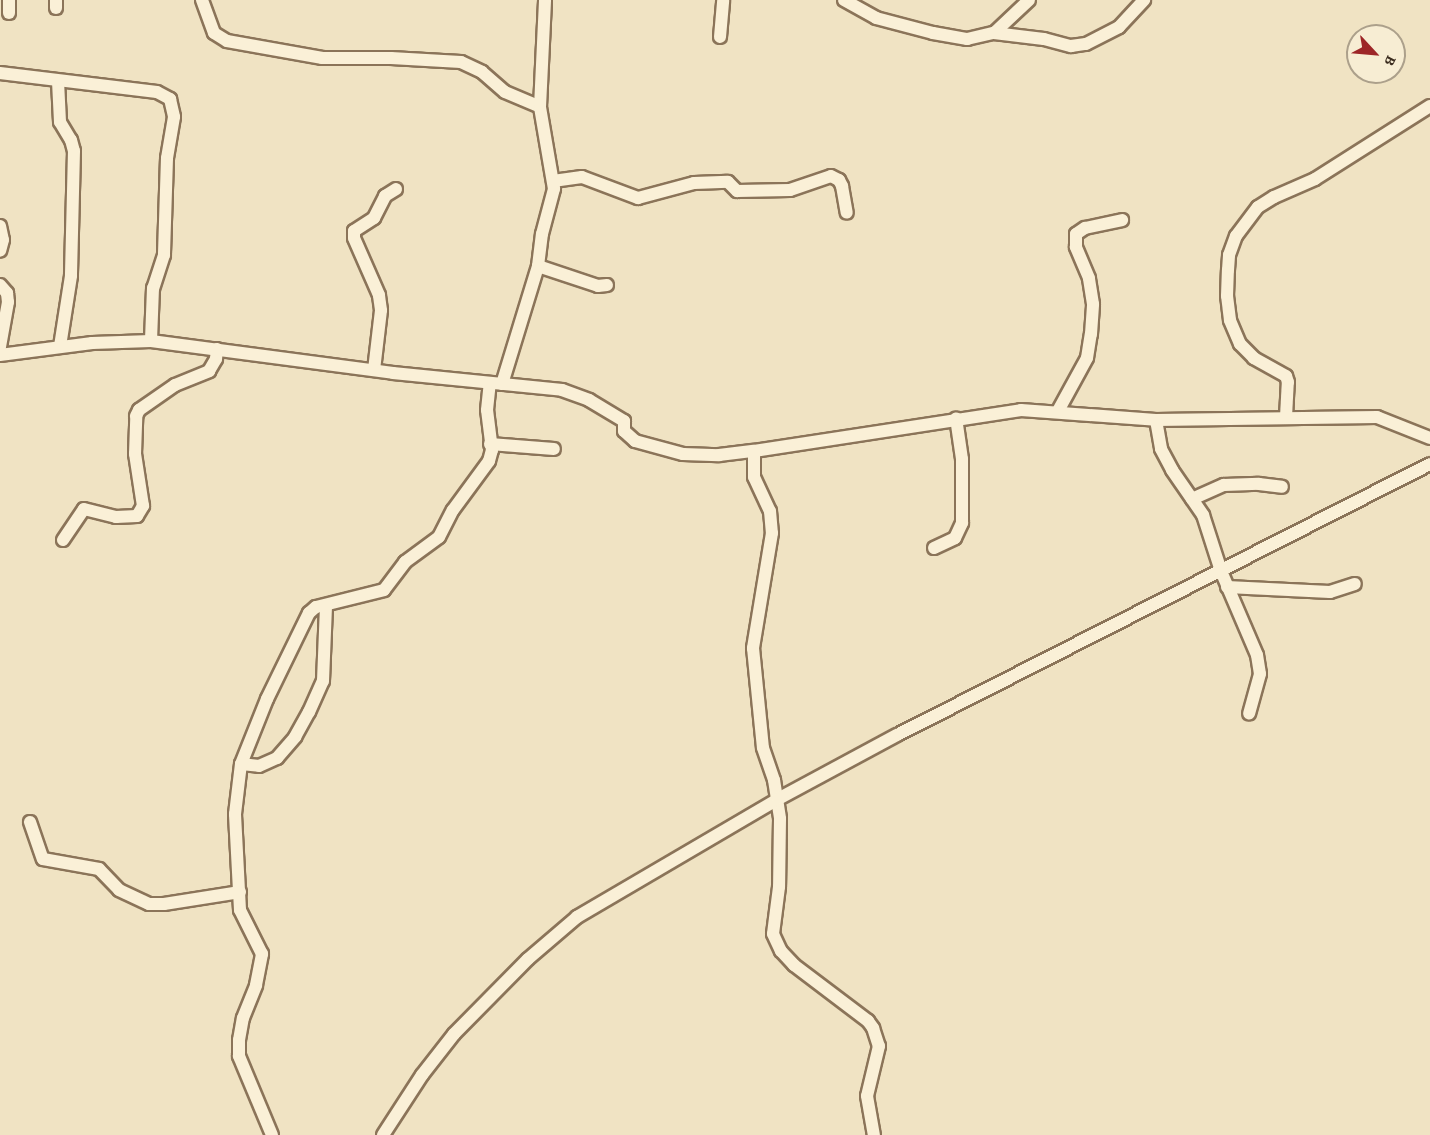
<!DOCTYPE html>
<style>
body{margin:0}
#map{position:relative;width:1430px;height:1135px;overflow:hidden;background:#f0e3c3;font-family:"Crimson Pro",serif}
div>[style]{position:absolute}
.roads{filter:drop-shadow(2px 0 #8b7459) drop-shadow(-2px 0 #8b7459) drop-shadow(0 2px #8b7459) drop-shadow(0 -2px #8b7459)}
.minor>*{height:12px;margin:-6px;padding:0 6px;transform-origin:6px;border-radius:6px;background:#faf0d7}
span{translate:-50% -50%;white-space:nowrap;text-align:center;line-height:1.15;-webkit-text-stroke:4.5px #f7edd3;paint-order:stroke}
.north{position:absolute;left:1346px;top:24px;width:60px;height:60px;box-sizing:border-box;background:#f7edd3;border:2px solid #aca08b;border-radius:50%;rotate:116deg;font-size:16px;font-weight:700;line-height:24px;text-align:center;color:#3b2c1e}
.north::after{content:'';display:block;margin:auto;width:21px;height:27px;background:#9d2627;clip-path:polygon(50% 0,100% 100%,50% 72%,0 100%)}
</style>
<div id="map">
<div class="roads">
<div class="minor">
<i style="left:202px;top:0;width:35px;rotate:70deg"></i>
<i style="left:214px;top:33px;width:15px;rotate:32deg"></i>
<i style="left:227px;top:41px;width:97px;rotate:10.1deg"></i>
<i style="left:322px;top:58px;width:69px"></i>
<i style="left:391px;top:58px;width:70px;rotate:3.3deg"></i>
<i style="left:461px;top:62px;width:23px;rotate:25deg"></i>
<i style="left:482px;top:72px;width:30px;rotate:41deg"></i>
<i style="left:505px;top:92px;width:38px;rotate:23deg"></i>
<i style="left:844px;top:0;width:37px;rotate:29deg"></i>
<i style="left:876px;top:18px;width:59px;rotate:14.7deg"></i>
<i style="left:933px;top:33px;width:35px;rotate:10deg"></i>
<i style="left:967px;top:39px;width:28px;rotate:-13deg"></i>
<i style="left:994px;top:33px;width:50px;rotate:6.8deg"></i>
<i style="left:1044px;top:39px;width:28px;rotate:15deg"></i>
<i style="left:1071px;top:46px;width:15px;rotate:-8deg"></i>
<i style="left:1086px;top:44px;width:37px;rotate:-27deg"></i>
<i style="left:1119px;top:27px;width:37px;rotate:-47deg"></i>
<i style="left:56px;top:8px;width:8px;rotate:-90deg"></i>
<i style="left:9px;top:13px;width:13px;rotate:-90deg"></i>
<i style="left:994px;top:33px;width:48px;rotate:-43.3deg"></i>
<i style="left:720px;top:37px;width:37px;rotate:-85deg"></i>
<i style="left:0;top:73px;width:158px;rotate:6.9deg"></i>
<i style="left:157px;top:92px;width:15px;rotate:28deg"></i>
<i style="left:170px;top:99px;width:18px;rotate:77deg"></i>
<i style="left:174px;top:117px;width:42px;rotate:99.7deg"></i>
<i style="left:167px;top:158px;width:97px;rotate:91.8deg"></i>
<i style="left:164px;top:255px;width:35px;rotate:108deg"></i>
<i style="left:153px;top:288px;width:53px;rotate:92.2deg"></i>
<i style="left:58px;top:81px;width:41px;rotate:87.2deg"></i>
<i style="left:60px;top:122px;width:21px;rotate:59deg"></i>
<i style="left:71px;top:140px;width:11px;rotate:75deg"></i>
<i style="left:74px;top:151px;width:125px;rotate:91.4deg"></i>
<i style="left:71px;top:276px;width:71px;rotate:98.9deg"></i>
<i style="left:553px;top:181px;width:29px;rotate:-8deg"></i>
<i style="left:582px;top:177px;width:60px;rotate:20.6deg"></i>
<i style="left:638px;top:198px;width:58px;rotate:-15deg"></i>
<i style="left:694px;top:183px;width:34px;rotate:-2deg"></i>
<i style="left:728px;top:182px;width:13px;rotate:45deg"></i>
<i style="left:737px;top:191px;width:53px;rotate:-1.1deg"></i>
<i style="left:790px;top:190px;width:43px;rotate:-18.9deg"></i>
<i style="left:831px;top:176px;width:9px;rotate:27deg"></i>
<i style="left:839px;top:180px;width:7px;rotate:63deg"></i>
<i style="left:842px;top:186px;width:27px;rotate:80deg"></i>
<i style="left:0;top:226px;width:14px;rotate:78deg"></i>
<i style="left:3px;top:240px;width:11px;rotate:105deg"></i>
<i style="left:538px;top:266px;width:63px;rotate:18.4deg"></i>
<i style="left:598px;top:286px;width:9px;rotate:-6deg"></i>
<i style="left:0;top:285px;width:11px;rotate:49deg"></i>
<i style="left:7px;top:293px;width:9px;rotate:84deg"></i>
<i style="left:8px;top:302px;width:46px;rotate:100.1deg"></i>
<i style="left:0;top:355px;width:93px;rotate:-7.4deg"></i>
<i style="left:92px;top:343px;width:59px;rotate:-1.9deg"></i>
<i style="left:151px;top:341px;width:244px;rotate:7.5deg"></i>
<i style="left:393px;top:373px;width:170px;rotate:5.7deg"></i>
<i style="left:562px;top:390px;width:29px;rotate:20deg"></i>
<i style="left:589px;top:400px;width:41px;rotate:31deg"></i>
<i style="left:624px;top:421px;width:10px;rotate:90deg"></i>
<i style="left:624px;top:431px;width:15px;rotate:42deg"></i>
<i style="left:635px;top:441px;width:50px;rotate:15.2deg"></i>
<i style="left:683px;top:454px;width:36px;rotate:2deg"></i>
<i style="left:719px;top:455px;width:35px;rotate:-7deg"></i>
<i style="left:754px;top:451px;width:270px;rotate:-8.7deg"></i>
<i style="left:1021px;top:410px;width:135px;rotate:4.2deg"></i>
<i style="left:1156px;top:420px;width:221px;rotate:-0.8deg"></i>
<i style="left:1377px;top:417px;width:57px;rotate:21.6deg"></i>
<i style="left:374px;top:370px;width:60px;rotate:-83.3deg"></i>
<i style="left:381px;top:310px;width:15px;rotate:-98deg"></i>
<i style="left:379px;top:295px;width:62px;rotate:-113.7deg"></i>
<i style="left:354px;top:238px;width:7px;rotate:-90deg"></i>
<i style="left:354px;top:231px;width:24px;rotate:-33deg"></i>
<i style="left:374px;top:218px;width:25px;rotate:-63deg"></i>
<i style="left:385px;top:196px;width:13px;rotate:-32deg"></i>
<i style="left:502px;top:384px;width:123px;rotate:-73deg"></i>
<i style="left:538px;top:266px;width:32px;rotate:-83deg"></i>
<i style="left:542px;top:234px;width:47px;rotate:-75.1deg"></i>
<i style="left:554px;top:189px;width:83px;rotate:-99.7deg"></i>
<i style="left:540px;top:107px;width:107px;rotate:-87.3deg"></i>
<i style="left:1058px;top:411px;width:60px;rotate:-61.3deg"></i>
<i style="left:1087px;top:358px;width:24px;rotate:-81deg"></i>
<i style="left:1091px;top:334px;width:30px;rotate:-86deg"></i>
<i style="left:1093px;top:304px;width:26px;rotate:-99deg"></i>
<i style="left:1089px;top:278px;width:34px;rotate:-113deg"></i>
<i style="left:1076px;top:247px;width:13px;rotate:-90deg"></i>
<i style="left:1076px;top:234px;width:11px;rotate:-34deg"></i>
<i style="left:1085px;top:228px;width:38px;rotate:-12deg"></i>
<i style="left:1286px;top:417px;width:35px;rotate:-87deg"></i>
<i style="left:1288px;top:382px;width:6px;rotate:-108deg"></i>
<i style="left:1286px;top:376px;width:37px;rotate:-151deg"></i>
<i style="left:1254px;top:358px;width:20px;rotate:-135deg"></i>
<i style="left:1240px;top:344px;width:26px;rotate:-113deg"></i>
<i style="left:1230px;top:320px;width:24px;rotate:-97deg"></i>
<i style="left:1227px;top:296px;width:26px;rotate:-88deg"></i>
<i style="left:1228px;top:270px;width:15px;rotate:-86deg"></i>
<i style="left:1229px;top:255px;width:20px;rotate:-70deg"></i>
<i style="left:1236px;top:236px;width:36px;rotate:-53deg"></i>
<i style="left:1258px;top:207px;width:19px;rotate:-32deg"></i>
<i style="left:1274px;top:197px;width:45px;rotate:-23.7deg"></i>
<i style="left:1315px;top:179px;width:136px;rotate:-32.4deg"></i>
<i style="left:1156px;top:420px;width:29px;rotate:80deg"></i>
<i style="left:1161px;top:449px;width:24px;rotate:62deg"></i>
<i style="left:1172px;top:470px;width:55px;rotate:55.4deg"></i>
<i style="left:1203px;top:515px;width:59px;rotate:72.2deg"></i>
<i style="left:1221px;top:571px;width:91px;rotate:66.8deg"></i>
<i style="left:1257px;top:655px;width:19px;rotate:81deg"></i>
<i style="left:1260px;top:674px;width:41px;rotate:105.4deg"></i>
<i style="left:490px;top:444px;width:64px;rotate:4.5deg"></i>
<i style="left:754px;top:451px;width:26px;rotate:90deg"></i>
<i style="left:754px;top:477px;width:38px;rotate:65deg"></i>
<i style="left:770px;top:511px;width:22px;rotate:85deg"></i>
<i style="left:772px;top:533px;width:117px;rotate:99.4deg"></i>
<i style="left:753px;top:648px;width:100px;rotate:84.3deg"></i>
<i style="left:763px;top:748px;width:34px;rotate:71deg"></i>
<i style="left:774px;top:780px;width:39px;rotate:81deg"></i>
<i style="left:780px;top:819px;width:68px;rotate:90.8deg"></i>
<i style="left:779px;top:887px;width:47px;rotate:97.3deg"></i>
<i style="left:773px;top:934px;width:19px;rotate:65deg"></i>
<i style="left:781px;top:951px;width:19px;rotate:47deg"></i>
<i style="left:794px;top:965px;width:93px;rotate:37.1deg"></i>
<i style="left:868px;top:1021px;width:9px;rotate:54deg"></i>
<i style="left:873px;top:1028px;width:19px;rotate:72deg"></i>
<i style="left:879px;top:1046px;width:51px;rotate:103.5deg"></i>
<i style="left:867px;top:1096px;width:40px;rotate:80deg"></i>
<i style="left:1192px;top:499px;width:35px;rotate:-24deg"></i>
<i style="left:1224px;top:485px;width:35px;rotate:-2deg"></i>
<i style="left:1259px;top:484px;width:23px;rotate:7deg"></i>
<i style="left:63px;top:540px;width:37px;rotate:-56deg"></i>
<i style="left:84px;top:509px;width:33px;rotate:14deg"></i>
<i style="left:116px;top:517px;width:21px;rotate:-3deg"></i>
<i style="left:137px;top:516px;width:12px;rotate:-59deg"></i>
<i style="left:143px;top:506px;width:53px;rotate:-98.7deg"></i>
<i style="left:135px;top:454px;width:38px;rotate:-88deg"></i>
<i style="left:136px;top:416px;width:7px;rotate:-63deg"></i>
<i style="left:139px;top:410px;width:44px;rotate:-34.8deg"></i>
<i style="left:175px;top:385px;width:37px;rotate:-22deg"></i>
<i style="left:209px;top:371px;width:14px;rotate:-60deg"></i>
<i style="left:216px;top:359px;width:10px;rotate:-84deg"></i>
<i style="left:934px;top:548px;width:23px;rotate:-25deg"></i>
<i style="left:955px;top:538px;width:17px;rotate:-65deg"></i>
<i style="left:962px;top:523px;width:64px;rotate:-90deg"></i>
<i style="left:962px;top:459px;width:41px;rotate:-98.3deg"></i>
<i style="left:1227px;top:587px;width:103px;rotate:2.8deg"></i>
<i style="left:1330px;top:592px;width:26px;rotate:-18deg"></i>
<i style="left:241px;top:764px;width:18px;rotate:6deg"></i>
<i style="left:259px;top:766px;width:20px;rotate:-24deg"></i>
<i style="left:277px;top:758px;width:28px;rotate:-49deg"></i>
<i style="left:295px;top:737px;width:29px;rotate:-61deg"></i>
<i style="left:309px;top:712px;width:34px;rotate:-66deg"></i>
<i style="left:323px;top:681px;width:76px;rotate:-87.7deg"></i>
<i style="left:30px;top:822px;width:39px;rotate:71deg"></i>
<i style="left:43px;top:859px;width:57px;rotate:10.1deg"></i>
<i style="left:99px;top:869px;width:29px;rotate:46deg"></i>
<i style="left:119px;top:890px;width:33px;rotate:25deg"></i>
<i style="left:149px;top:904px;width:15px"></i>
<i style="left:164px;top:904px;width:77px;rotate:-9deg"></i>
<i style="left:272px;top:1135px;width:86px;rotate:-112.7deg"></i>
<i style="left:239px;top:1056px;width:16px;rotate:-90deg"></i>
<i style="left:239px;top:1040px;width:22px;rotate:-80deg"></i>
<i style="left:243px;top:1018px;width:35px;rotate:-68deg"></i>
<i style="left:256px;top:985px;width:32px;rotate:-79deg"></i>
<i style="left:262px;top:954px;width:49px;rotate:-116.6deg"></i>
<i style="left:240px;top:910px;width:96px;rotate:-93deg"></i>
<i style="left:235px;top:814px;width:50px;rotate:-83.2deg"></i>
<i style="left:241px;top:764px;width:70px;rotate:-68.2deg"></i>
<i style="left:267px;top:699px;width:96px;rotate:-64deg"></i>
<i style="left:309px;top:613px;width:9px;rotate:-41deg"></i>
<i style="left:316px;top:607px;width:70px;rotate:-14deg"></i>
<i style="left:384px;top:590px;width:35px;rotate:-53deg"></i>
<i style="left:405px;top:562px;width:42px;rotate:-36.3deg"></i>
<i style="left:439px;top:537px;width:30px;rotate:-63deg"></i>
<i style="left:453px;top:510px;width:61px;rotate:-53.7deg"></i>
<i style="left:489px;top:461px;width:11px;rotate:-75deg"></i>
<i style="left:492px;top:450px;width:40px;rotate:-97.1deg"></i>
<i style="left:487px;top:410px;width:27px;rotate:-84deg"></i>
<i style="left:383px;top:1135px;width:72px;rotate:-57deg"></i>
<i style="left:422px;top:1075px;width:52px;rotate:-52deg"></i>
<i style="left:454px;top:1034px;width:105px;rotate:-45.4deg"></i>
<i style="left:528px;top:959px;width:65px;rotate:-40.6deg"></i>
<i style="left:577px;top:917px;width:233px;rotate:-30.4deg"></i>
<i style="left:778px;top:799px;width:135px;rotate:-28.3deg"></i>
<i style="left:897px;top:735px;width:598px;rotate:-26.95deg"></i>
</div>
</div>
<div class="north">B</div>
</div>
